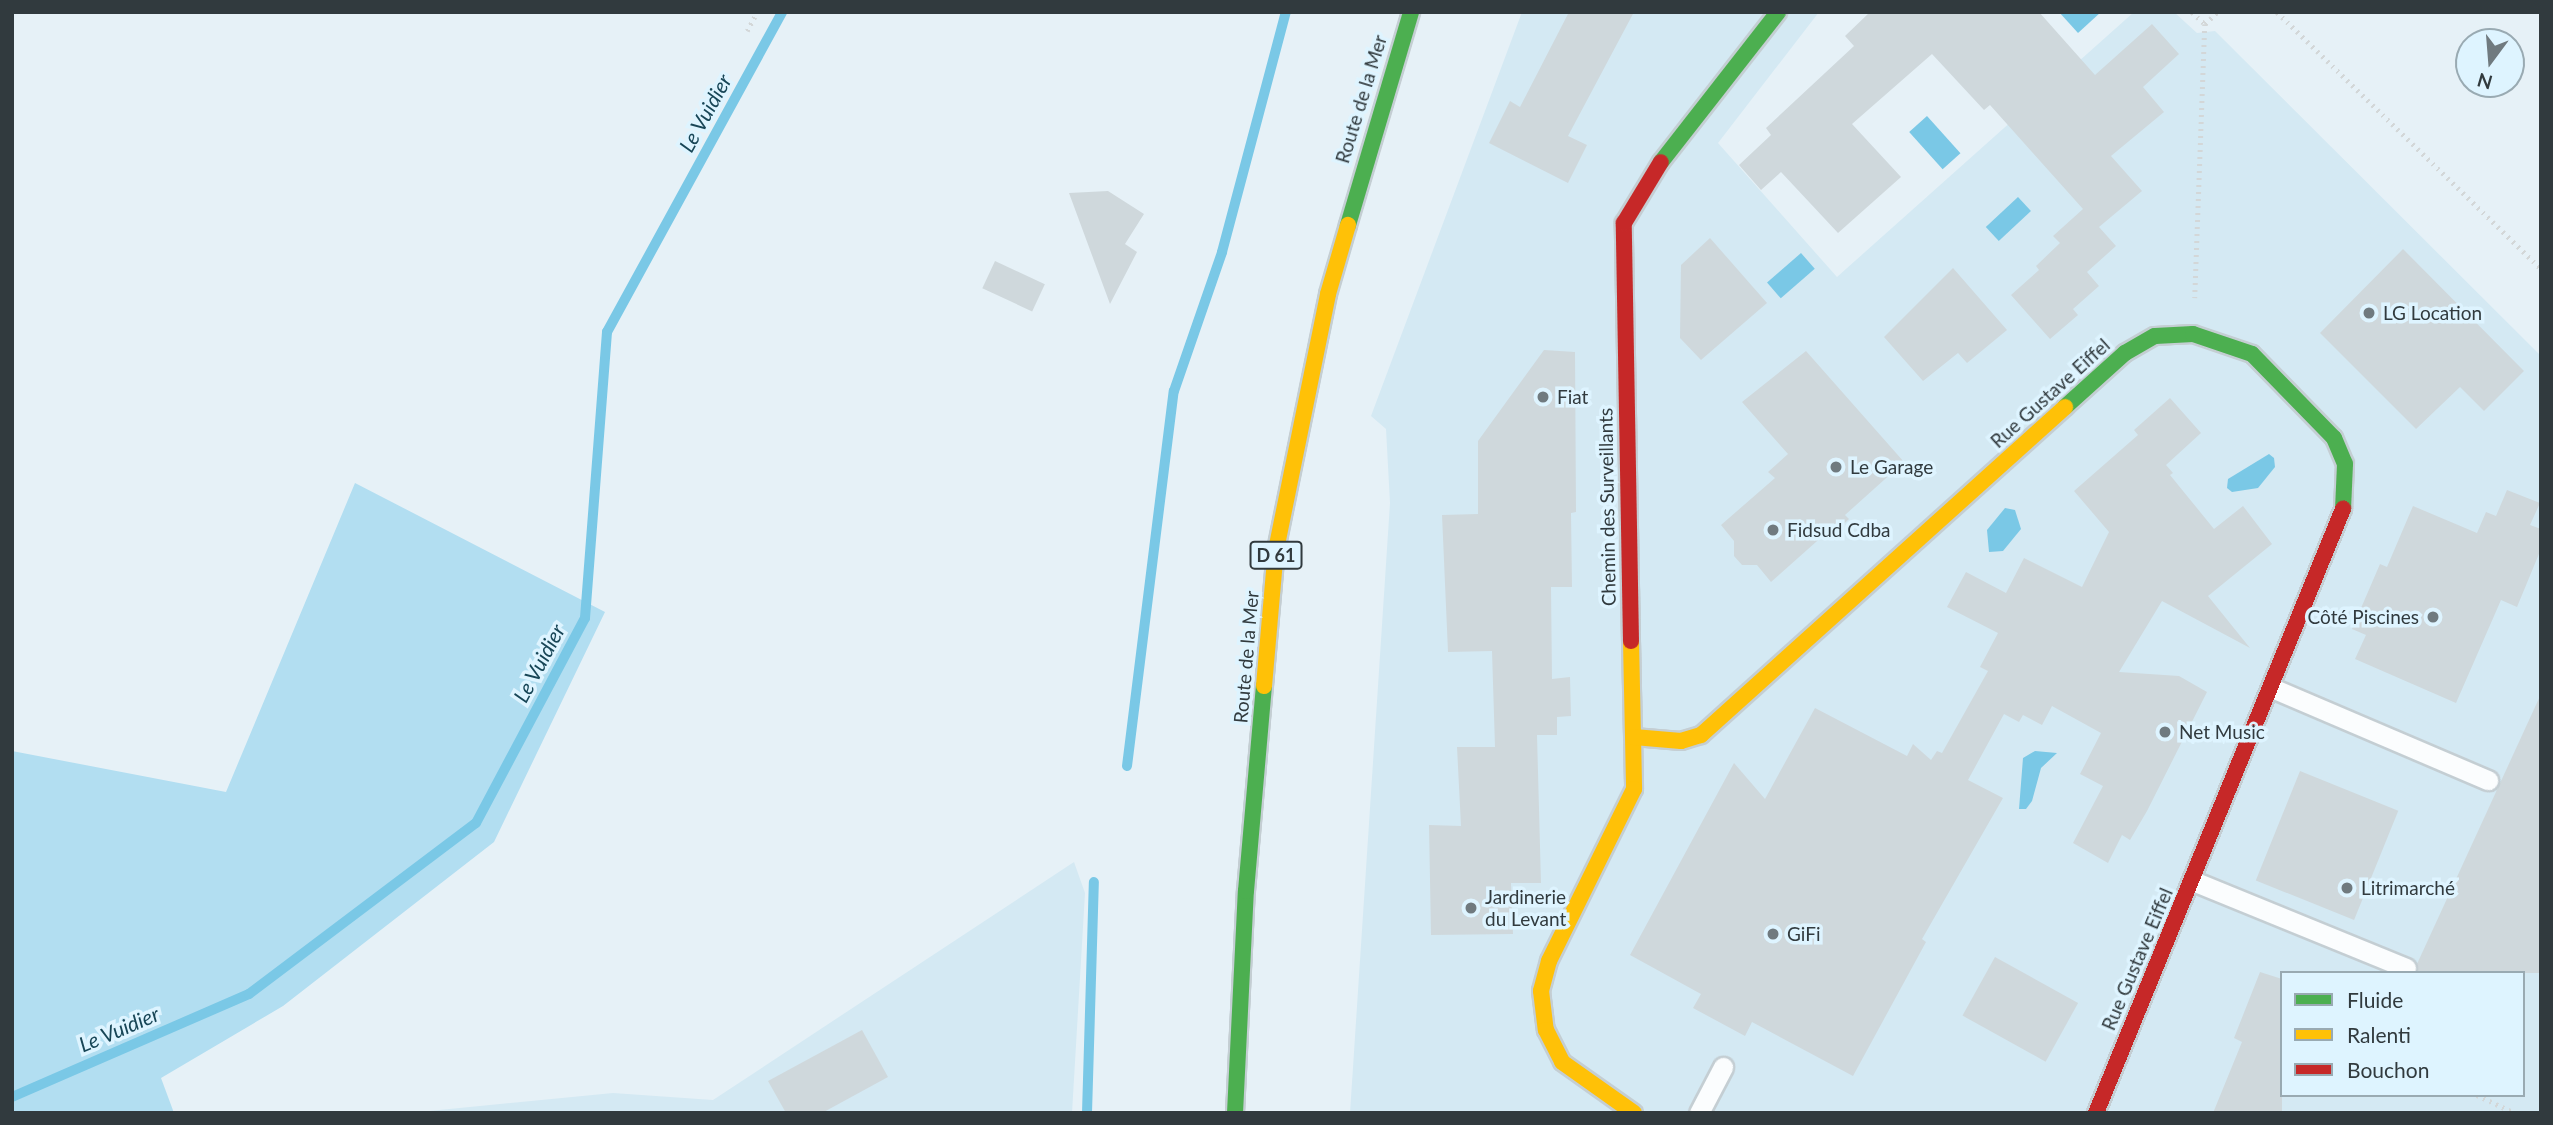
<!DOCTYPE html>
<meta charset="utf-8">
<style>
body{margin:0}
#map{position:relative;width:2553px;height:1125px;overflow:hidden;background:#e6f1f7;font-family:Lato,sans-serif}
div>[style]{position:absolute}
.built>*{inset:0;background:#d4e9f3}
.green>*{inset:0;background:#b2def1}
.water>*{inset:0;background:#7ac8e6;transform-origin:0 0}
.stream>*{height:10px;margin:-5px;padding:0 5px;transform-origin:5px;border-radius:5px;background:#7ac8e6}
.building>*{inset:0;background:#cfd8dc;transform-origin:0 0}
.path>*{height:4.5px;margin-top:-2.25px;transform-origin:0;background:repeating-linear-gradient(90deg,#d3d7d8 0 2px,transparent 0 7px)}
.roads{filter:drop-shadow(2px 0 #c4ced3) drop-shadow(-2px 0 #c4ced3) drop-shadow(0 2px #c4ced3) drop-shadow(0 -2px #c4ced3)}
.lane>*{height:19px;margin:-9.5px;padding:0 9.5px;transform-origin:9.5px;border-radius:9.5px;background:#fbfdfe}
.fast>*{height:16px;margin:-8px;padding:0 8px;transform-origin:8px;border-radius:8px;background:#4caf50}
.slow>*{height:16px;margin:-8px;padding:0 8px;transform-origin:8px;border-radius:8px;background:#ffc107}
.jam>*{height:16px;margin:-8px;padding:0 8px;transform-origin:8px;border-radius:8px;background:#c62828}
.dots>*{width:19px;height:19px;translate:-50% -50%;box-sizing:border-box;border:4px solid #def4ff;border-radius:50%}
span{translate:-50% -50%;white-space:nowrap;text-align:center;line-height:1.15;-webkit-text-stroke:7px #def4ff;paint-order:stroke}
.shield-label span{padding:2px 5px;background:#def4ff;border:2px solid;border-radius:5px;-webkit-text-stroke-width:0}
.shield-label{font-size:18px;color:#313a3e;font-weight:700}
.street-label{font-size:19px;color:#313a3e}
.poi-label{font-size:19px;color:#313a3e}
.left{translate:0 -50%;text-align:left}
.right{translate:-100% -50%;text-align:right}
.water-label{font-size:21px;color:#184657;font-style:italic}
.frame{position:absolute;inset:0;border:14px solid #313a3e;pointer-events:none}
.legend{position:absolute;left:2280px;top:971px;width:245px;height:126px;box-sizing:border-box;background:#def4ff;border:2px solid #99aab2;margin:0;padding:9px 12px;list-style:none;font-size:21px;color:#313a3e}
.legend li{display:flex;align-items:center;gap:14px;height:35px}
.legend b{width:35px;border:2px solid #99aab2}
.north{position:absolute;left:2455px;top:28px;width:70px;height:70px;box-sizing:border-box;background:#def4ff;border:2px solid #99aab2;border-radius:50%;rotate:196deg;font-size:19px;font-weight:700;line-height:28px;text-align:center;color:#313a3e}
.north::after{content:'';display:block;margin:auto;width:24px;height:32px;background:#707a7f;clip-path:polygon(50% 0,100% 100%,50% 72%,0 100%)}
</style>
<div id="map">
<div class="built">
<i style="clip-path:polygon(evenodd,1522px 12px,1819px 12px,1718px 143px,1837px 277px,2134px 12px,2174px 12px,2197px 33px,2215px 31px,2541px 356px,2541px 1113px,1350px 1113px,1390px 503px,1386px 429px,1371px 416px,1522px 12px,2282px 973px,2523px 973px,2523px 1095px,2282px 1095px,2282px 973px)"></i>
<i style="clip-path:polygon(1074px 862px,1085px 893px,1072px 1113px,409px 1113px,613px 1093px,713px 1100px)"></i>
</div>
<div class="green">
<i style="clip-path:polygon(355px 483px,605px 612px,494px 842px,283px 1006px,161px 1078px,174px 1113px,12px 1113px,12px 751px,226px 792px)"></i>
</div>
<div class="water">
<i style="clip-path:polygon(2059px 12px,2101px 12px,2078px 33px)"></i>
<i style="left:1927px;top:116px;width:50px;height:24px;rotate:48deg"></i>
<i style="left:2018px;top:197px;width:19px;height:44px;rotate:47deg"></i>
<i style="left:1801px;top:253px;width:21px;height:45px;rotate:49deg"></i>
<i style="clip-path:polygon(2269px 454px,2274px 458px,2275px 467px,2258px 488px,2232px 492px,2227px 488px,2228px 479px)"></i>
<i style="clip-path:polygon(2005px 508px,2015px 510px,2021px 529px,2003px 551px,1989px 552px,1987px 530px)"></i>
<i style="clip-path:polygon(2035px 751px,2057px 753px,2041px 768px,2032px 801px,2026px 809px,2019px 809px,2023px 758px)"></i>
</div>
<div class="stream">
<i style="left:1127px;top:766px;width:378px;rotate:-82.9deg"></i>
<i style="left:1174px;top:391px;width:147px;rotate:-70.9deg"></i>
<i style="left:1222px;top:252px;width:248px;rotate:-75.1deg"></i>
<i style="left:12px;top:1097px;width:258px;rotate:-23.5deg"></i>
<i style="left:249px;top:994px;width:284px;rotate:-37deg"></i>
<i style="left:476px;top:823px;width:232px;rotate:-62deg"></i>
<i style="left:585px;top:618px;width:287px;rotate:-85.6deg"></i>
<i style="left:607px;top:332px;width:365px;rotate:-61.3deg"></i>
<i style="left:1087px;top:1113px;width:231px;rotate:-88.3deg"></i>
</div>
<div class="building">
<i style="clip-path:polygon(1569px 12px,1634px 12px,1568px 136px,1587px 145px,1568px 183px,1489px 143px,1510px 101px,1520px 107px)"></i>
<i style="clip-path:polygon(1870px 12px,2039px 12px,2095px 75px,2152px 24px,2179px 54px,2143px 87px,2164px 112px,2111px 156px,2142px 191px,2099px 227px,2116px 246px,2087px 272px,2099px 286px,2073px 309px,2078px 315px,2050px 339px,2011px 295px,2039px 270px,2036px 266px,2060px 243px,2053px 236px,2083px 209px,1990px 105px,1984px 110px,1932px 54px,1852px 124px,1901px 177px,1838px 233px,1781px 172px,1761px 190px,1739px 165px,1771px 135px,1766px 128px,1854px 46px,1845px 36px)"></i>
<i style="clip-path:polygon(1108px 191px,1144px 214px,1125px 244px,1137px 252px,1110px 304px,1069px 193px)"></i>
<i style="clip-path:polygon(1710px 238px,1767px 303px,1701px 360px,1680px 338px,1681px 265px)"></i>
<i style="clip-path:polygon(2403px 249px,2524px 371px,2484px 411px,2460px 387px,2416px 429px,2320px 333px)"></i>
<i style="left:995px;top:261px;width:55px;height:30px;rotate:25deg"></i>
<i style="clip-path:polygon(1953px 268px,2007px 330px,1967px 363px,1958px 353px,1923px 381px,1884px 337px)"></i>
<i style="clip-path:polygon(1544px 350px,1575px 352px,1576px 512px,1571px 513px,1572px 587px,1551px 587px,1552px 679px,1570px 677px,1571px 716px,1557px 717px,1557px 735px,1537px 735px,1541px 883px,1511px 883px,1513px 934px,1431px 935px,1429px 825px,1461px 826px,1457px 747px,1495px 747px,1492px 651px,1448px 652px,1442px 515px,1478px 514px,1478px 441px)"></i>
<i style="clip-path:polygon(1806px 351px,1904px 462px,1845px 515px,1849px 519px,1829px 538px,1825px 534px,1771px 582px,1757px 565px,1742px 565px,1734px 556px,1734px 541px,1721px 525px,1775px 478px,1768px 472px,1788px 454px,1742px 402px)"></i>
<i style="clip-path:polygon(2170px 398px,2201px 433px,2166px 465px,2173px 473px,2170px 475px,2214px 529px,2243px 506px,2272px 544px,2208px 596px,2250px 648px,2162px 601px,2119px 672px,2179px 676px,2207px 692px,2147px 811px,2130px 840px,2122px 835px,2108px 863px,2073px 843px,2103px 786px,2080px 774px,2101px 733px,2052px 706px,2042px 725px,2023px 715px,2019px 722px,2004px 714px,1968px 780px,2003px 798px,1922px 939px,1926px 942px,1853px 1076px,1752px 1022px,1745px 1036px,1693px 1008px,1701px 994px,1630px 955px,1734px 763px,1765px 799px,1815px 708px,1907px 756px,1913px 744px,1931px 760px,1937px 751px,1942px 753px,1988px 671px,1980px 667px,1998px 633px,1947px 607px,1966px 572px,2006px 593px,2024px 558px,2082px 587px,2109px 532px,2074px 491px,2138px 435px,2134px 430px)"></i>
<i style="clip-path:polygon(2507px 490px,2540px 503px,2530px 525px,2541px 529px,2541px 549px,2517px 607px,2501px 600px,2456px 703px,2355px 659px,2366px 635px,2352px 629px,2380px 564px,2387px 567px,2413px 506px,2477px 533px,2486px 512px,2496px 516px)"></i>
<i style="clip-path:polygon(2541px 694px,2541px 973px,2417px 973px,2417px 964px)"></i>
<i style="left:2300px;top:771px;width:106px;height:118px;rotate:22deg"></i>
<i style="left:1995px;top:957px;width:95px;height:67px;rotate:29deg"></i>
<i style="clip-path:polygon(2260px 972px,2282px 979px,2282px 1113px,2213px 1113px,2242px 1042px,2234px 1038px)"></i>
<i style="clip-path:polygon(862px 1030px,888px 1077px,822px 1113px,786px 1113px,768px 1081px)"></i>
</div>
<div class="path">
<i style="left:2192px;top:12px;width:18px;rotate:43deg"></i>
<i style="left:2205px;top:24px;width:274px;rotate:92.1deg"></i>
<i style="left:2277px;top:12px;width:368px;rotate:44.2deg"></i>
<i style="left:2205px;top:24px;width:17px;rotate:-45deg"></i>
<i style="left:747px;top:31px;width:21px;rotate:-62deg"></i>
<i style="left:2477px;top:1095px;width:42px;rotate:25.3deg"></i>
</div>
<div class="roads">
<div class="lane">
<i style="left:2272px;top:688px;width:235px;rotate:23.1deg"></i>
<i style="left:2193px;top:881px;width:230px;rotate:22.2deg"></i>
<i style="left:1699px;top:1113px;width:52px;rotate:-62.4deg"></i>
</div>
<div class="fast">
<i style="left:1661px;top:162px;width:190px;rotate:-52deg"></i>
<i style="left:1348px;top:225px;width:222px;rotate:-73.5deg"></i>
<i style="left:2065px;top:407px;width:81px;rotate:-42deg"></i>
<i style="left:2125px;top:353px;width:34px;rotate:-30deg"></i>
<i style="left:2155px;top:336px;width:38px;rotate:-3deg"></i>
<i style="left:2193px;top:334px;width:62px;rotate:18.7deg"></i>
<i style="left:2252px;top:354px;width:117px;rotate:45.7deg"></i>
<i style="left:2334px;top:438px;width:28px;rotate:67deg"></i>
<i style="left:2345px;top:464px;width:45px;rotate:92.5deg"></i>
<i style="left:1235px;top:1113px;width:222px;rotate:-87.2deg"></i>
<i style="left:1246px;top:891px;width:206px;rotate:-85deg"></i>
</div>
<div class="slow">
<i style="left:1631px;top:641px;width:148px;rotate:88.8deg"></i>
<i style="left:1634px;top:789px;width:192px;rotate:116.3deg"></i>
<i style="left:1549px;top:961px;width:31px;rotate:105deg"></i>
<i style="left:1541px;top:991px;width:39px;rotate:83deg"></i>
<i style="left:1546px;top:1030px;width:36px;rotate:63deg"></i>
<i style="left:1562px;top:1062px;width:88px;rotate:35.3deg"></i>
<i style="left:1264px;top:686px;width:137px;rotate:-85deg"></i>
<i style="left:1276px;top:550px;width:261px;rotate:-78.5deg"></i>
<i style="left:1328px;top:294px;width:72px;rotate:-73.8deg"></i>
<i style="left:1634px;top:737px;width:47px;rotate:4.9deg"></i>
<i style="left:1681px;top:741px;width:21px;rotate:-17deg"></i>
<i style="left:1701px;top:735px;width:490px;rotate:-42deg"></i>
</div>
<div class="jam">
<i style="left:1631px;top:641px;width:418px;rotate:-91deg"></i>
<i style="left:1624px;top:223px;width:71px;rotate:-58.8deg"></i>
<i style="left:2096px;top:1113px;width:653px;rotate:-67.76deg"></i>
</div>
</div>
<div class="dots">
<i style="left:2369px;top:313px;background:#707a7f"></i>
<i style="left:1543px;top:397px;background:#707a7f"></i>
<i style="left:1836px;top:467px;background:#707a7f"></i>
<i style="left:1773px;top:530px;background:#707a7f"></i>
<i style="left:2433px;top:617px;background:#707a7f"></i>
<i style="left:2165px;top:732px;background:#707a7f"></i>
<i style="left:2347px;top:888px;background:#707a7f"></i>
<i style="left:1471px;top:908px;background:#707a7f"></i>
<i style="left:1773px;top:934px;background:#707a7f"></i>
</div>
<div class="shield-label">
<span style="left:1276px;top:555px">D 61</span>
</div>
<div class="street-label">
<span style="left:1361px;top:99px;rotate:-73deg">Route de la Mer</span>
<span style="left:2050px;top:393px;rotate:-42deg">Rue Gustave Eiffel</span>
<span style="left:1607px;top:507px;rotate:-91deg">Chemin des Surveillants</span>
<span style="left:1246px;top:657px;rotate:-85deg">Route de la Mer</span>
<span style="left:2137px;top:959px;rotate:-67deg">Rue Gustave Eiffel</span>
</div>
<div class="poi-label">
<span class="left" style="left:2383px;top:313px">LG Location</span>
<span class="left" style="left:1557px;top:397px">Fiat</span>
<span class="left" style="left:1850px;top:467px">Le Garage</span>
<span class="left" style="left:1787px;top:530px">Fidsud Cdba</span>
<span class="right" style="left:2419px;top:617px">Côté Piscines</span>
<span class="left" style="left:2179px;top:732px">Net Music</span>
<span class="left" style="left:2361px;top:888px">Litrimarché</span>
<span class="left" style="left:1485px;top:908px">Jardinerie<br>du Levant</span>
<span class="left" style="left:1787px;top:934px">GiFi</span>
</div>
<div class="water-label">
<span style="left:705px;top:113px;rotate:-61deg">Le Vuidier</span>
<span style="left:539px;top:663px;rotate:-62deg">Le Vuidier</span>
<span style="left:119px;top:1029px;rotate:-23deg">Le Vuidier</span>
</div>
<div class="frame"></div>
<ul class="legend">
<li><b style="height:9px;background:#4caf50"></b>Fluide</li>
<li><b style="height:9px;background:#ffc107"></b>Ralenti</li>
<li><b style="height:9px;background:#c62828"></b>Bouchon</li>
</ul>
<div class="north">N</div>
</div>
